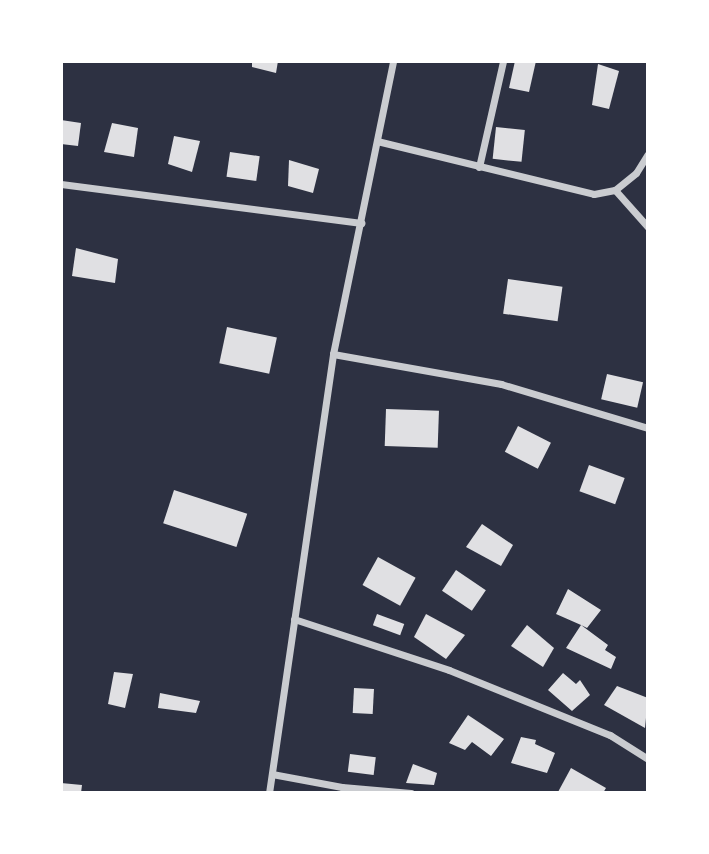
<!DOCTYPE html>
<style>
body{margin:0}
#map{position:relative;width:709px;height:854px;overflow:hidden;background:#2d3142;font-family:"Exo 2",sans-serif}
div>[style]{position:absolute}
.building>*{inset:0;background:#e0e0e3;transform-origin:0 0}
.minor>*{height:7px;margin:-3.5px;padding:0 3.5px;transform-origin:3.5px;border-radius:3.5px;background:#caccd0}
span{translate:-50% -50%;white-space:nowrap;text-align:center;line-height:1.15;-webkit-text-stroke:5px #fff;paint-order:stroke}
.frame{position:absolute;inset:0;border:63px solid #fff;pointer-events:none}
</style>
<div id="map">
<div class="building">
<i style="clip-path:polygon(252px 61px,278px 61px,276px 73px,252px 67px)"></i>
<i style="clip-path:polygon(515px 61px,536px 61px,529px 92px,509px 88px)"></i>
<i style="clip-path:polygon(598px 64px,619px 71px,609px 109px,592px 105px)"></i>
<i style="clip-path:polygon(61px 120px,81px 123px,78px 146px,61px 144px)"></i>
<i style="clip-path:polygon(112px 123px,138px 128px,134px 157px,104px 152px)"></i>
<i style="left:496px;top:127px;width:29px;height:32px;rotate:6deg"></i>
<i style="clip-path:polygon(174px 136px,200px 141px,192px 172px,168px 164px)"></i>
<i style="left:230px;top:152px;width:30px;height:25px;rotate:8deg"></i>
<i style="clip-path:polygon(289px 160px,319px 169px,313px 193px,288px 186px)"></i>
<i style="clip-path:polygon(76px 248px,118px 259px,115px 283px,72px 276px)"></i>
<i style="left:508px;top:279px;width:55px;height:35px;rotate:8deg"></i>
<i style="left:227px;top:327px;width:51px;height:37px;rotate:12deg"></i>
<i style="left:607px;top:374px;width:37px;height:26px;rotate:13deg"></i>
<i style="left:386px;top:409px;width:53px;height:37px;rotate:2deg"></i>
<i style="left:518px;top:426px;width:37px;height:29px;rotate:27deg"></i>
<i style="left:589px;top:465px;width:38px;height:28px;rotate:20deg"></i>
<i style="left:174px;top:490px;width:77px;height:35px;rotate:18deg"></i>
<i style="clip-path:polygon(482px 524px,513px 545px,501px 566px,466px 547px)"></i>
<i style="left:378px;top:557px;width:43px;height:32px;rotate:29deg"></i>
<i style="left:456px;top:570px;width:36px;height:25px;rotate:34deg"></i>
<i style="clip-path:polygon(568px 589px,601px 610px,587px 628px,581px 625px,608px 645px,605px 650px,616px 657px,611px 669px,566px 648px,581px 625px,556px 614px)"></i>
<i style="left:377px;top:614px;width:29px;height:12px;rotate:20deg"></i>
<i style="clip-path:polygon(426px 614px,465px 635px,446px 659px,414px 637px)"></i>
<i style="clip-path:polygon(527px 625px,554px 648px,543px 667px,511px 646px)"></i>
<i style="clip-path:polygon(114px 672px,133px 674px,125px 708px,108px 704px)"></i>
<i style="clip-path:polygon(563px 673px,576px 684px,580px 680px,590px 695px,572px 711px,548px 690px)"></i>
<i style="clip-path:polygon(617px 686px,648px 698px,645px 728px,604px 705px)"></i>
<i style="left:354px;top:688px;width:20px;height:25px;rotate:3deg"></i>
<i style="clip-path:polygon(160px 693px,200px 701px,196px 713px,158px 708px)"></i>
<i style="clip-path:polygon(468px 715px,504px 739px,491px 756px,472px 742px,465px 750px,449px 743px)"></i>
<i style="clip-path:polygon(521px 737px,536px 740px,535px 744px,555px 753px,547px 773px,511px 763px)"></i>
<i style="left:350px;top:754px;width:26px;height:18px;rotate:7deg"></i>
<i style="clip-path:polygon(413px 764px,437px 773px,434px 785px,406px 783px)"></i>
<i style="clip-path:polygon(571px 768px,606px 788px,603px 793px,558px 792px)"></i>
<i style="clip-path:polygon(61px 783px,82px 785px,81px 793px,61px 793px)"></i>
</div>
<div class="minor">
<i style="left:377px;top:141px;width:223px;rotate:13.7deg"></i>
<i style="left:594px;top:194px;width:21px;rotate:-11deg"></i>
<i style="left:615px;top:190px;width:27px;rotate:-39deg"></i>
<i style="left:636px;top:173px;width:22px;rotate:-58deg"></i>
<i style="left:479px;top:167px;width:109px;rotate:-77.2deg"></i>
<i style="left:61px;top:184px;width:303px;rotate:7.4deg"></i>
<i style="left:615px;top:190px;width:50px;rotate:48.3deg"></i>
<i style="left:333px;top:354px;width:171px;rotate:10.1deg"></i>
<i style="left:501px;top:384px;width:153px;rotate:16.7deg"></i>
<i style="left:294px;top:619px;width:163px;rotate:18.2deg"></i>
<i style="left:449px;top:670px;width:174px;rotate:22deg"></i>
<i style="left:610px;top:735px;width:45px;rotate:32.3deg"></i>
<i style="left:272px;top:774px;width:71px;rotate:10.5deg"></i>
<i style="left:342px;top:787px;width:69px;rotate:5deg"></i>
<i style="left:269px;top:793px;width:444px;rotate:-81.7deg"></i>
<i style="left:333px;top:354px;width:299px;rotate:-78.4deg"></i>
</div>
<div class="frame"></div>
</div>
